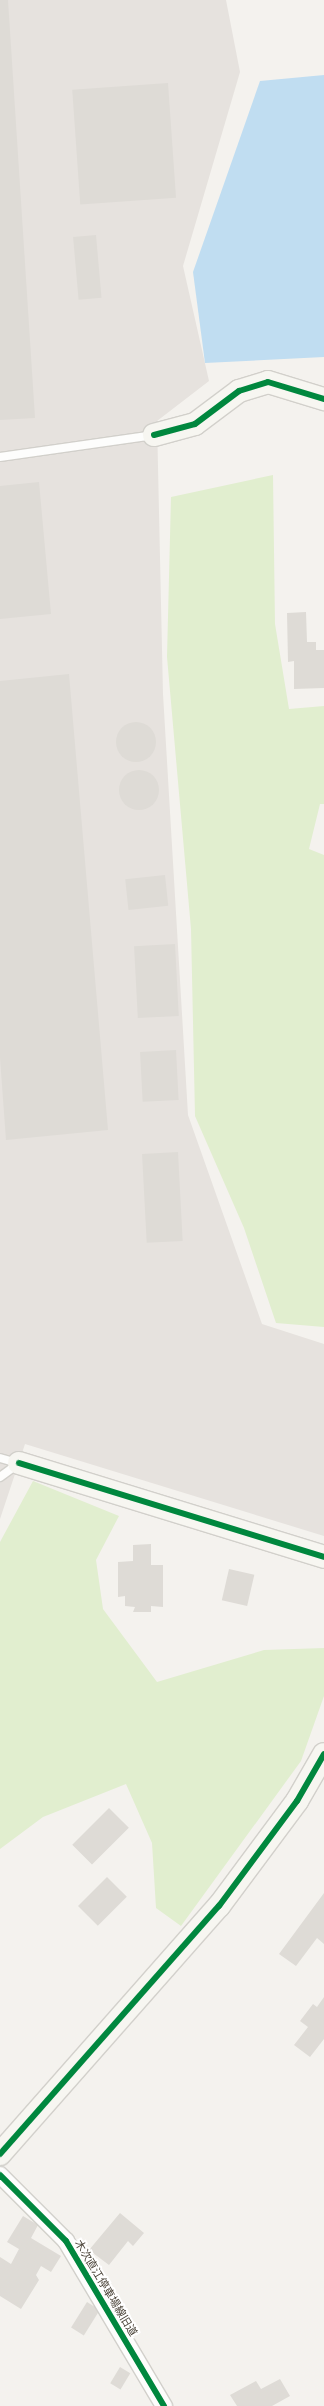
<!DOCTYPE html>
<meta charset="utf-8">
<style>
body{margin:0}
#map{position:relative;width:324px;height:2406px;overflow:hidden;background:#f4f2ee;font-family:Helvetica,"Noto Sans JP",sans-serif}
div>[style]{position:absolute}
.industrial>*{inset:0;background:#e6e2de}
.green>*{inset:0;background:#e1eecf}
.water>*{inset:0;background:#c0ddf1}
.building>*{inset:0;background:#dedbd6;transform-origin:0 0}
.round{border-radius:50%}
.roads{filter:drop-shadow(1px 0 #d2d0cb) drop-shadow(-1px 0 #d2d0cb) drop-shadow(0 1px #d2d0cb) drop-shadow(0 -1px #d2d0cb)}
.lane>*{height:8px;margin:-4px;padding:0 4px;transform-origin:4px;border-radius:4px;background:#fdfdfc}
.street>*{height:16px;margin:-8px;padding:0 8px;transform-origin:8px;border-radius:8px;background:#fdfdfc}
.secondary>*{height:22px;margin:-11px;padding:0 11px;transform-origin:11px;border-radius:11px;background:#f7f6f1}
.cycleway>*{height:6px;margin:-3px;padding:0 3px;transform-origin:3px;border-radius:3px;background:#00873e}
span{translate:-50% -50%;white-space:nowrap;text-align:center;line-height:1.15;-webkit-text-stroke:4px #fff;paint-order:stroke}
.street-label{font-size:11px;color:#4b4439}
</style>
<div id="map">
<div class="industrial">
<i style="clip-path:polygon(0 0,226px 0,240px 72px,183px 266px,209px 381px,157px 421px,163px 694px,188px 1115px,262px 1324px,324px 1344px,324px 1536px,25px 1444px,0 1519px)"></i>
</div>
<div class="green">
<i style="clip-path:polygon(273px 475px,275px 624px,289px 709px,324px 706px,324px 804px,320px 804px,309px 849px,324px 855px,324px 1327px,276px 1323px,244px 1228px,195px 1116px,191px 929px,167px 657px,171px 497px)"></i>
<i style="clip-path:polygon(33px 1481px,119px 1516px,96px 1560px,103px 1609px,157px 1682px,264px 1650px,324px 1648px,324px 1696px,301px 1761px,181px 1926px,156px 1908px,152px 1843px,126px 1784px,43px 1817px,0 1849px,0 1542px)"></i>
</div>
<div class="water">
<i style="clip-path:polygon(324px 75px,324px 357px,205px 363px,193px 272px,260px 81px)"></i>
</div>
<div class="building">
<i style="clip-path:polygon(0 0,8px 0,35px 418px,0 420px)"></i>
<i style="left:168px;top:83px;width:115px;height:96px;rotate:86deg"></i>
<i style="left:96px;top:235px;width:63px;height:23px;rotate:85deg"></i>
<i style="clip-path:polygon(39px 482px,51px 614px,0 619px,0 486px)"></i>
<i style="clip-path:polygon(306px 612px,307px 642px,316px 642px,316px 650px,324px 650px,324px 688px,294px 689px,294px 661px,288px 662px,287px 613px)"></i>
<i style="clip-path:polygon(69px 674px,108px 1130px,6px 1140px,0 1058px,0 681px)"></i>
<i class="round" style="left:116px;top:722px;width:40px;height:40px"></i>
<i class="round" style="left:119px;top:770px;width:40px;height:40px"></i>
<i style="left:165px;top:875px;width:31px;height:40px;rotate:84deg"></i>
<i style="left:175px;top:944px;width:72px;height:41px;rotate:87deg"></i>
<i style="left:176px;top:1050px;width:50px;height:36px;rotate:87deg"></i>
<i style="left:178px;top:1152px;width:89px;height:36px;rotate:87deg"></i>
<i style="clip-path:polygon(151px 1544px,151px 1565px,163px 1565px,163px 1607px,151px 1606px,151px 1612px,133px 1612px,135px 1607px,125px 1606px,125px 1596px,118px 1597px,118px 1562px,133px 1561px,133px 1545px)"></i>
<i style="left:229px;top:1569px;width:26px;height:32px;rotate:13deg"></i>
<i style="left:109px;top:1808px;width:28px;height:52px;rotate:45deg"></i>
<i style="left:107px;top:1877px;width:28px;height:41px;rotate:45deg"></i>
<i style="clip-path:polygon(324px 1893px,324px 1944px,317px 1938px,296px 1966px,279px 1954px)"></i>
<i style="clip-path:polygon(324px 1997px,324px 2039px,310px 2057px,294px 2045px,308px 2027px,300px 2021px,313px 2004px,317px 2007px)"></i>
<i style="clip-path:polygon(120px 2213px,144px 2233px,133px 2246px,128px 2241px,109px 2265px,89px 2250px)"></i>
<i style="clip-path:polygon(23px 2216px,38px 2225px,31px 2238px,61px 2256px,51px 2272px,41px 2266px,36px 2275px,39px 2280px,21px 2309px,0 2296px,0 2257px,11px 2264px,19px 2249px,7px 2242px)"></i>
<i style="left:87px;top:2302px;width:15px;height:30px;rotate:32deg"></i>
<i style="left:120px;top:2367px;width:12px;height:19px;rotate:31deg"></i>
<i style="clip-path:polygon(280px 2379px,290px 2396px,272px 2406px,237px 2406px,230px 2395px,256px 2381px,261px 2389px)"></i>
</div>
<div class="roads">
<div class="lane">
<i style="left:0;top:457px;width:156px;rotate:-8.1deg"></i>
<i style="left:0;top:1458px;width:19px;rotate:16deg"></i>
<i style="left:0;top:1477px;width:22px;rotate:-36deg"></i>
</div>
<div class="street">
<i style="left:0;top:2175px;width:93px;rotate:45deg"></i>
<i style="left:66px;top:2241px;width:192px;rotate:59.3deg"></i>
</div>
<div class="secondary">
<i style="left:154px;top:435px;width:42px;rotate:-15deg"></i>
<i style="left:195px;top:424px;width:55px;rotate:-36.9deg"></i>
<i style="left:239px;top:391px;width:30px;rotate:-17deg"></i>
<i style="left:268px;top:382px;width:59px;rotate:16.9deg"></i>
<i style="left:19px;top:1463px;width:319px;rotate:17.1deg"></i>
<i style="left:0;top:2154px;width:331px;rotate:-48.6deg"></i>
<i style="left:219px;top:1906px;width:131px;rotate:-53.4deg"></i>
<i style="left:297px;top:1801px;width:54px;rotate:-60.1deg"></i>
</div>
</div>
<div class="cycleway">
<i style="left:154px;top:435px;width:42px;rotate:-15deg"></i>
<i style="left:195px;top:424px;width:55px;rotate:-36.9deg"></i>
<i style="left:239px;top:391px;width:30px;rotate:-17deg"></i>
<i style="left:268px;top:382px;width:59px;rotate:16.9deg"></i>
<i style="left:19px;top:1463px;width:319px;rotate:17.1deg"></i>
<i style="left:0;top:2154px;width:331px;rotate:-48.6deg"></i>
<i style="left:219px;top:1906px;width:131px;rotate:-53.4deg"></i>
<i style="left:297px;top:1801px;width:54px;rotate:-60.1deg"></i>
<i style="left:0;top:2175px;width:93px;rotate:45deg"></i>
<i style="left:66px;top:2241px;width:192px;rotate:59.3deg"></i>
</div>
<div class="street-label">
<span style="left:106px;top:2288px;rotate:59deg">木次直江停車場線旧道</span>
</div>
</div>
